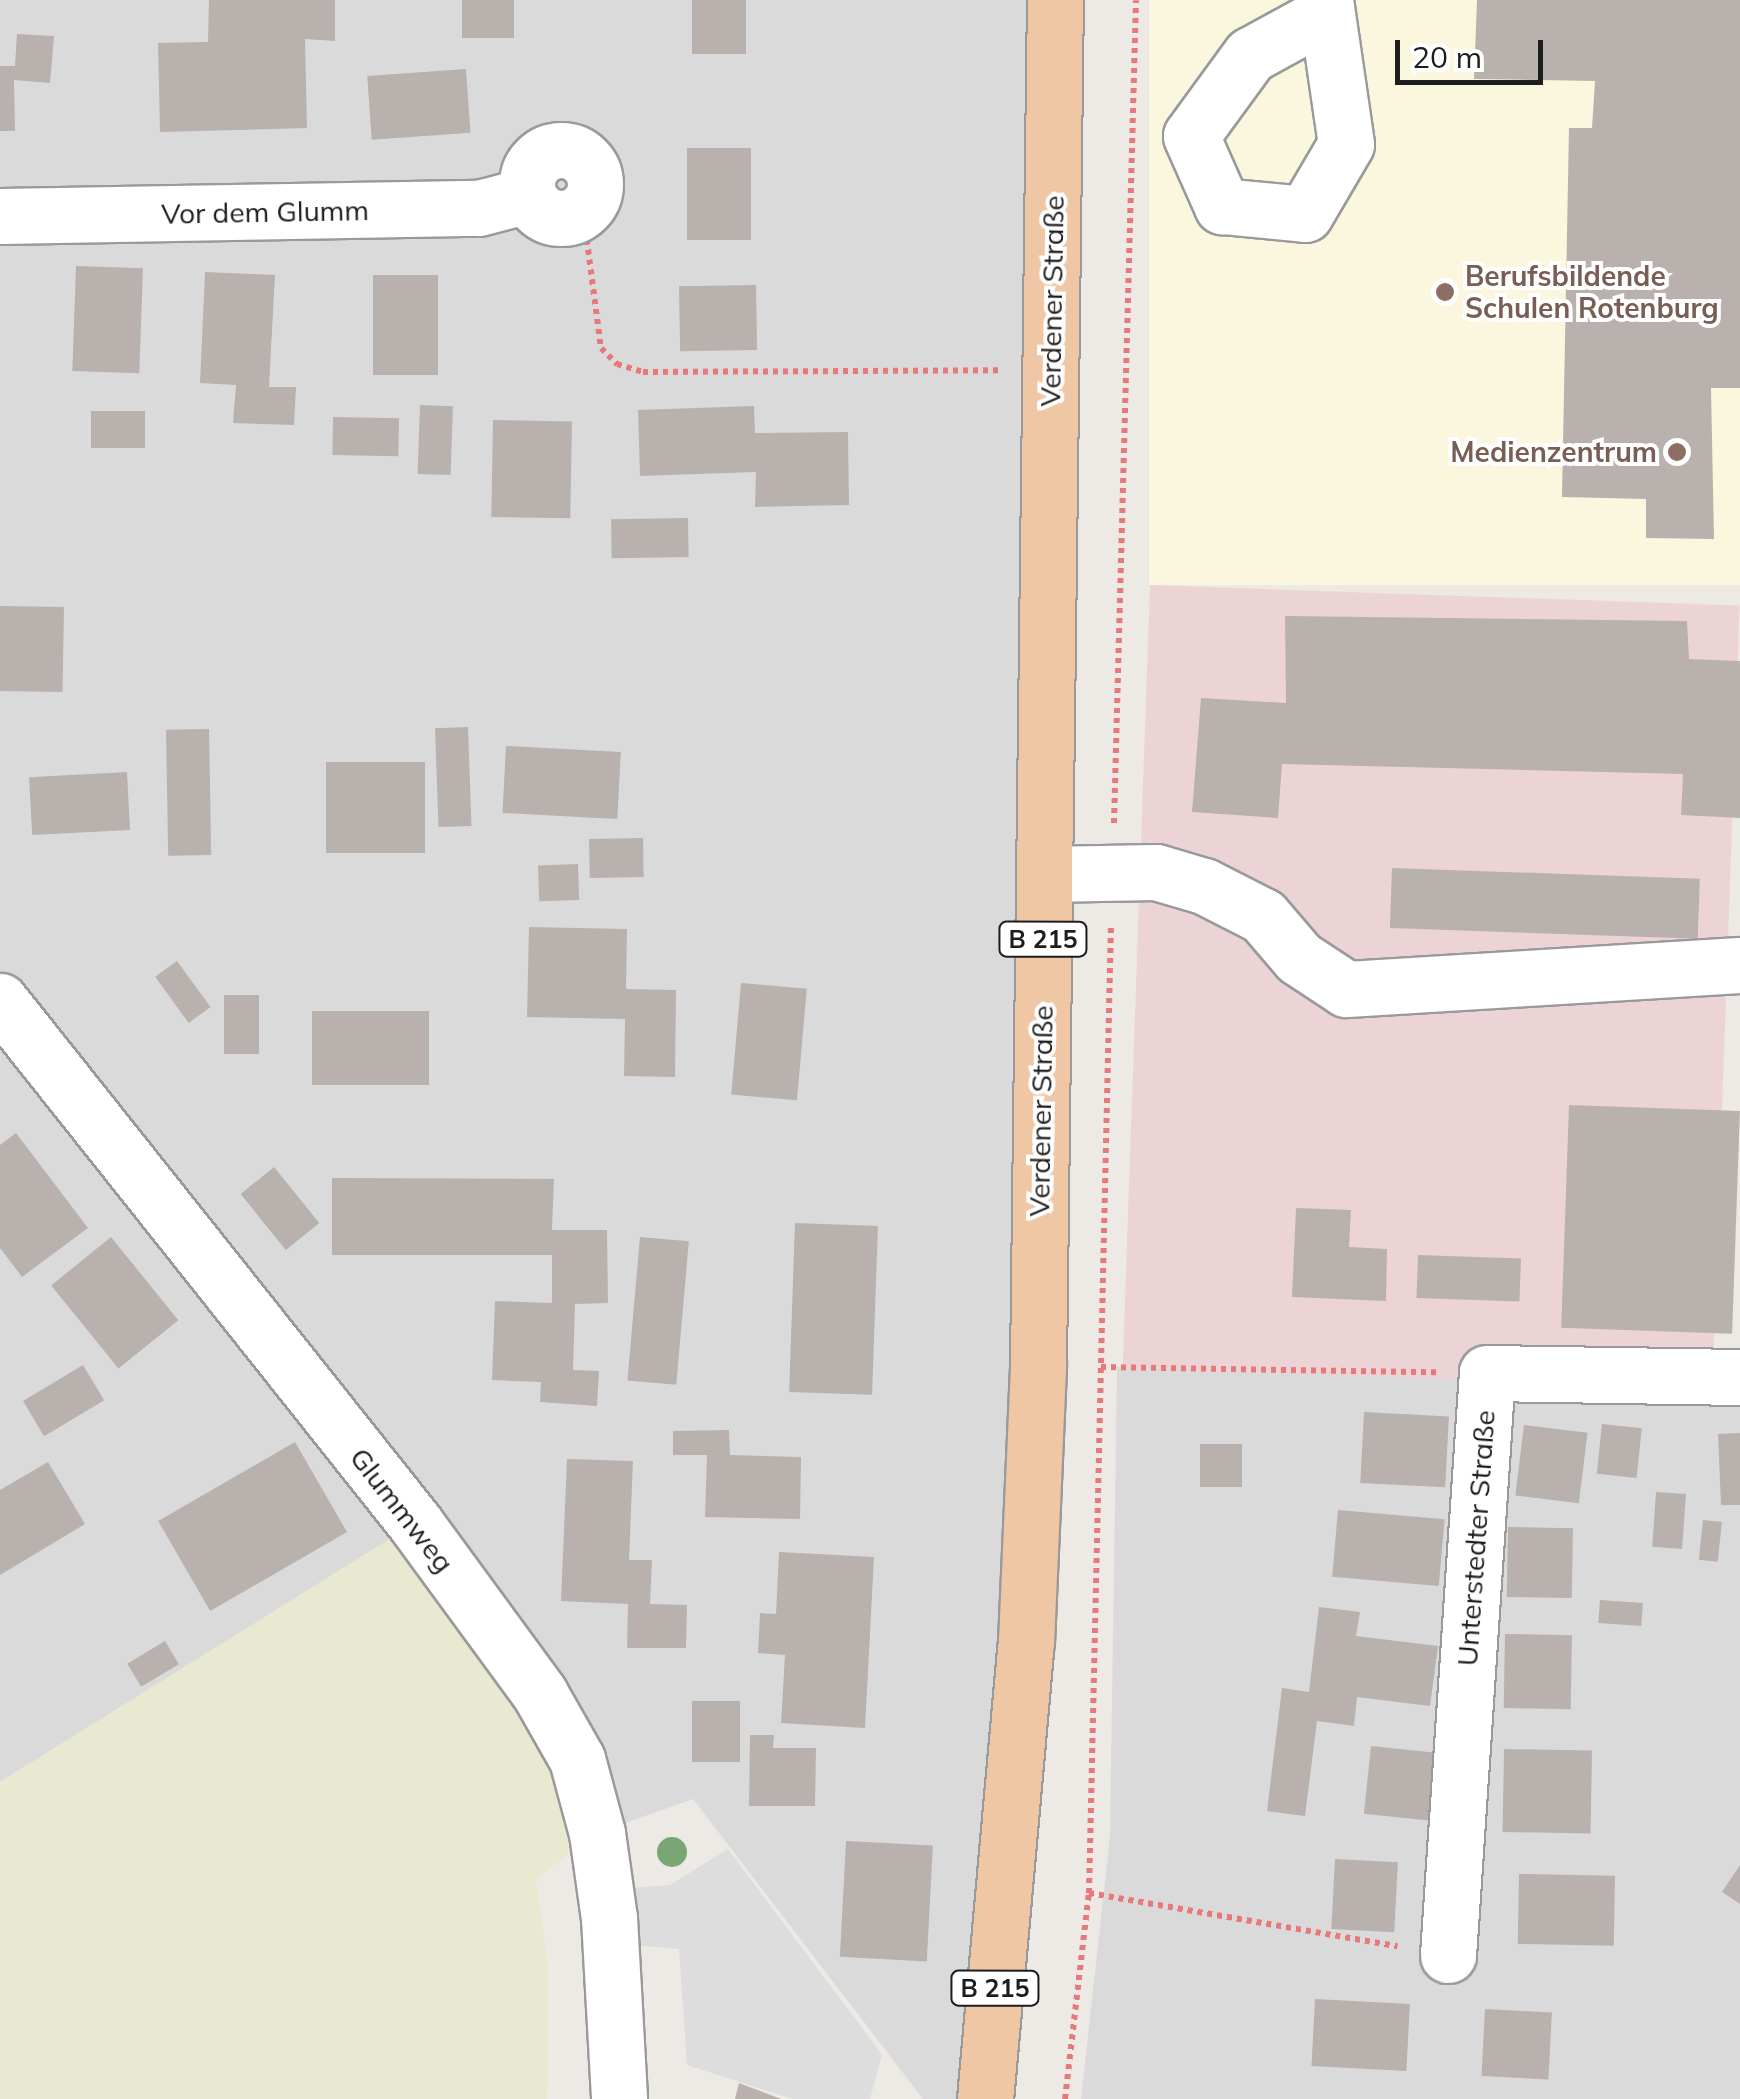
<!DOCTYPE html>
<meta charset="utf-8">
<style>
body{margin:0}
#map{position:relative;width:1740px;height:2099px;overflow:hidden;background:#ede9e4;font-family:Mulish,sans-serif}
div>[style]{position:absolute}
.residential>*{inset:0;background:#dbdada}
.commercial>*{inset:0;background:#ecd4d6;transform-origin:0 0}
.education>*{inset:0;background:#fbf7de;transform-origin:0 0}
.farmland>*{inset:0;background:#e9e8d1}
.parking>*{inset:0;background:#ddd}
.building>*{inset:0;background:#b9b1ad;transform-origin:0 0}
.path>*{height:6px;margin-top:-3px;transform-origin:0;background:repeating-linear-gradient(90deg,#e8797a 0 5px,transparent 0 10px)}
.roads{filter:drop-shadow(2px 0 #9a9a9a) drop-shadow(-2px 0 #9a9a9a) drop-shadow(0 2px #9a9a9a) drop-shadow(0 -2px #9a9a9a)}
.minor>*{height:55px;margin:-27.5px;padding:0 27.5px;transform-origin:27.5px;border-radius:27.5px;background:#fff}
.minor>.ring{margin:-27.5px;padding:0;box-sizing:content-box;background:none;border:55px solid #fff;border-radius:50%}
.major>*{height:55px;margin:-27.5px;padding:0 27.5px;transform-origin:27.5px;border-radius:27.5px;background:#f0c7a5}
.trees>*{width:30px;height:30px;margin:-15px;border-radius:50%;background:#7aa574}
.dots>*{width:28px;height:28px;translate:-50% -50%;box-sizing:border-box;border:5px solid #fff;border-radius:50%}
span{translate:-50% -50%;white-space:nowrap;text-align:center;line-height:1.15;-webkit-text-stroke:8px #fff;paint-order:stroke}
.shield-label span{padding:2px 8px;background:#fff;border:2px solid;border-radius:8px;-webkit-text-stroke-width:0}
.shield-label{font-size:25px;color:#1d1d1d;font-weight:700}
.street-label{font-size:28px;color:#1d1d1d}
.education-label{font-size:28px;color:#785e54;font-weight:700}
.left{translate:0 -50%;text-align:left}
.right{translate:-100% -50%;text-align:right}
.scale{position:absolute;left:1395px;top:40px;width:148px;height:45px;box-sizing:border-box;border:5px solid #1d1d1d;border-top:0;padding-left:12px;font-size:30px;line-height:35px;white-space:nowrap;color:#1d1d1d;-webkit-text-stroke:8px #fff;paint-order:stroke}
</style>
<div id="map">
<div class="residential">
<i style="clip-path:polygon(0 0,1055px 0,1038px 1366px,985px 2099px,923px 2099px,693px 1799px,597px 1833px,394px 1537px,0 1782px)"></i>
<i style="clip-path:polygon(1117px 1367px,1740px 1377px,1740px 2099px,1081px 2099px,1110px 1836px)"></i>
</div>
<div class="commercial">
<i style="left:1150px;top:585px;width:590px;height:783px;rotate:2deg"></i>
</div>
<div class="education">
<i style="left:1149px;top:0;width:591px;height:585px"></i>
</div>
<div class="farmland">
<i style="clip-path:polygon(415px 1523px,597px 1833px,536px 1879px,548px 1965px,547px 2099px,0 2099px,0 1782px)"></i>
</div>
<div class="parking">
<i style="clip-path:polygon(728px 1849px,882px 2055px,870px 2099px,793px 2099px,687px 2065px,679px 1949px,611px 1943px,605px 1890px,670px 1885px)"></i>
</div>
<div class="building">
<i style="clip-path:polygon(209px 0,335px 0,335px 41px,305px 39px,307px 128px,160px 132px,158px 43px,208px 42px)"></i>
<i style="left:462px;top:0;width:52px;height:38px"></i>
<i style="left:692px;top:0;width:54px;height:54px"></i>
<i style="clip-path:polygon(1477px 0,1740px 0,1740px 388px,1711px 388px,1714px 539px,1646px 538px,1646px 499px,1562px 497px,1569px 128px,1592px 128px,1595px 81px,1474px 79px)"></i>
<i style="clip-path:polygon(17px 34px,54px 36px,50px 83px,14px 80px,15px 131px,0 131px,0 66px,15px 66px)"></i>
<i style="left:466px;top:69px;width:64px;height:99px;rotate:86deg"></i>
<i style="left:687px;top:148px;width:64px;height:92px"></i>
<i style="left:76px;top:266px;width:67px;height:105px;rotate:2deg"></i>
<i style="clip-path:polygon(205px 272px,275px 275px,269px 387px,296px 387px,294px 425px,233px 423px,236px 385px,200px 383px)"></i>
<i style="left:438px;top:275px;width:100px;height:65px;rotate:90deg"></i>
<i style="left:756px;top:285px;width:65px;height:77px;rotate:89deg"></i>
<i style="left:420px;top:405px;width:33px;height:69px;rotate:2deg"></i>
<i style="clip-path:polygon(754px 406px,755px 433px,848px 432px,849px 505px,755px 507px,756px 472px,640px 476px,638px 410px)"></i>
<i style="left:91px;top:411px;width:54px;height:37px"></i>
<i style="left:333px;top:417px;width:66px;height:38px;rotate:1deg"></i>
<i style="left:493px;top:420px;width:79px;height:97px;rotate:1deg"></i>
<i style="left:688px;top:518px;width:39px;height:77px;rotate:89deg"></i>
<i style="left:0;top:606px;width:64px;height:85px;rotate:1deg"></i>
<i style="clip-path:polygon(1285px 616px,1687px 621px,1689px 659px,1740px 661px,1740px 818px,1681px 815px,1683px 774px,1282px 764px,1278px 818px,1192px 812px,1201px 698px,1286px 703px)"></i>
<i style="left:468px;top:727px;width:99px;height:33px;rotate:88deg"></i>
<i style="left:209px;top:729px;width:126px;height:43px;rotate:89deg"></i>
<i style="left:506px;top:746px;width:115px;height:67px;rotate:3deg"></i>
<i style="left:425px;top:762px;width:91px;height:99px;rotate:90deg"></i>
<i style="left:127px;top:772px;width:58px;height:98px;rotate:87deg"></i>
<i style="left:643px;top:838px;width:39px;height:54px;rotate:89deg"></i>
<i style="left:578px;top:864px;width:36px;height:40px;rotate:88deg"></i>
<i style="left:1392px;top:868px;width:308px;height:60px;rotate:2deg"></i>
<i style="clip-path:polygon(529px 927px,627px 929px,626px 989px,676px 990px,675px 1077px,624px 1076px,625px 1019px,527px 1017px)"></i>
<i style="left:177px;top:961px;width:57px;height:27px;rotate:54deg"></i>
<i style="left:741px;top:983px;width:66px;height:112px;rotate:5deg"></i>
<i style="left:259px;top:995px;width:59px;height:35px;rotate:90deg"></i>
<i style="left:312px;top:1011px;width:117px;height:74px"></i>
<i style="left:1569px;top:1105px;width:171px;height:223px;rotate:2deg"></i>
<i style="clip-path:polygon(16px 1133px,88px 1228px,22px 1277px,0 1248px,0 1145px)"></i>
<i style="left:274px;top:1167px;width:72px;height:43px;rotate:51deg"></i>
<i style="clip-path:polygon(332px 1178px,554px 1179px,552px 1230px,607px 1230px,608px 1303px,575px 1304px,573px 1370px,599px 1371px,597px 1406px,540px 1402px,541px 1382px,492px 1380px,495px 1301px,552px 1303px,552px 1255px,332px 1255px)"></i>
<i style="clip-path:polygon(1296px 1208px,1351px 1210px,1349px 1247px,1387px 1249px,1386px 1301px,1292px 1297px)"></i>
<i style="left:795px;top:1223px;width:83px;height:169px;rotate:2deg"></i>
<i style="left:111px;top:1237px;width:107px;height:77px;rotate:51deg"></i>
<i style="left:640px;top:1237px;width:49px;height:144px;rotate:5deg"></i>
<i style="left:1418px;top:1255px;width:103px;height:43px;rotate:2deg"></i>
<i style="left:83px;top:1365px;width:41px;height:70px;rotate:59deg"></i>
<i style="left:1364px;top:1412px;width:85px;height:71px;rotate:3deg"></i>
<i style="left:1602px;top:1424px;width:40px;height:50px;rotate:6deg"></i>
<i style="left:1524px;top:1425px;width:64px;height:71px;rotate:7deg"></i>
<i style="clip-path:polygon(729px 1430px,730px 1455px,801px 1457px,800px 1519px,705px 1517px,707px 1455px,673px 1455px,673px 1431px)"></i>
<i style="clip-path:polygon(1740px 1433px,1740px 1505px,1721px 1505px,1718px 1434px)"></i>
<i style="left:295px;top:1442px;width:104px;height:158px;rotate:60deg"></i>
<i style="left:1200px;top:1444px;width:42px;height:43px"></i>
<i style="clip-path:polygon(567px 1459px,633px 1461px,629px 1560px,652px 1560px,650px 1604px,687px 1605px,686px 1648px,627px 1648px,628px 1604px,561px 1601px)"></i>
<i style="clip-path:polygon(48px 1462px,85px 1524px,0 1575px,0 1490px)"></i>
<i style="left:1656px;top:1492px;width:30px;height:55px;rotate:4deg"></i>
<i style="left:1338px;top:1510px;width:107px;height:67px;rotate:5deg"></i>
<i style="left:1703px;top:1520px;width:19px;height:40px;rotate:6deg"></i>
<i style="left:1508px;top:1527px;width:65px;height:70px;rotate:1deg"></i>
<i style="clip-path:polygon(779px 1552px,874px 1557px,865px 1728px,781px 1723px,785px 1655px,758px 1653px,760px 1613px,776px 1614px)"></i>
<i style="left:1600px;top:1600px;width:43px;height:23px;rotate:4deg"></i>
<i style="clip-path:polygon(1319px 1607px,1360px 1612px,1356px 1636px,1438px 1646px,1430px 1706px,1357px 1697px,1354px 1726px,1317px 1721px,1305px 1816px,1267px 1811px,1282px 1688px,1309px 1692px)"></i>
<i style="left:1505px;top:1634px;width:67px;height:74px;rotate:1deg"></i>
<i style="left:165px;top:1641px;width:27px;height:44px;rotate:59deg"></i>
<i style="left:692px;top:1701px;width:48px;height:61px"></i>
<i style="clip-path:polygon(750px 1735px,774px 1735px,773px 1748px,816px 1748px,815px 1806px,749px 1806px)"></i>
<i style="left:1371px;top:1746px;width:65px;height:68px;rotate:6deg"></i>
<i style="left:1504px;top:1749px;width:88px;height:83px;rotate:1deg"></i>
<i style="left:846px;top:1841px;width:87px;height:116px;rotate:3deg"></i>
<i style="left:1335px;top:1859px;width:63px;height:70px;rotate:3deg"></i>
<i style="clip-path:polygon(1740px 1865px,1740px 1904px,1722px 1892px)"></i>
<i style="left:1519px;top:1874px;width:96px;height:70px;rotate:1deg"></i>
<i style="left:1315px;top:1999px;width:95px;height:67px;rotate:3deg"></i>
<i style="left:1485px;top:2009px;width:67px;height:67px;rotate:3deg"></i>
<i style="clip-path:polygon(739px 2083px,781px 2099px,735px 2099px)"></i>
</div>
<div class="path">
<i style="left:583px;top:210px;width:139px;rotate:82.6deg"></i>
<i style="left:601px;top:348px;width:23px;rotate:45deg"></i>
<i style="left:617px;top:364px;width:27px;rotate:17deg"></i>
<i style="left:643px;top:372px;width:355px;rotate:-0.3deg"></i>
<i style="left:1114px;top:823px;width:823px;rotate:-88.47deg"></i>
<i style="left:1101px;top:1367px;width:335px;rotate:0.9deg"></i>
<i style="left:1089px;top:1893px;width:313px;rotate:9.8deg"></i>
<i style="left:1065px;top:2099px;width:207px;rotate:-83.4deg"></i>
<i style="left:1089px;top:1893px;width:967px;rotate:-88.7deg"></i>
</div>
<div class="roads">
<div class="minor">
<i style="left:1325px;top:14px;width:85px;rotate:151.3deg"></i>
<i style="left:1250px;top:55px;width:100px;rotate:126.1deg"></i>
<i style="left:1191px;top:136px;width:77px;rotate:66.1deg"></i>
<i style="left:1222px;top:206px;width:83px;rotate:5.5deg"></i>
<i style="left:1305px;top:214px;width:81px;rotate:-59.6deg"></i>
<i style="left:1346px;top:144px;width:146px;rotate:-98.3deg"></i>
<i class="ring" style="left:527px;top:150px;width:13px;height:13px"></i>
<i style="left:0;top:216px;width:479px;rotate:-1deg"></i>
<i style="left:479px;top:208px;width:51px;rotate:-14.9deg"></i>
<i style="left:1044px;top:874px;width:112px;rotate:-1deg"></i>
<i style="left:1156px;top:872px;width:50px;rotate:16.3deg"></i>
<i style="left:1204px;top:886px;width:66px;rotate:27deg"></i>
<i style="left:1263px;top:916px;width:55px;rotate:49.4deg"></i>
<i style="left:1299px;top:958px;width:56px;rotate:33.4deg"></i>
<i style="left:1346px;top:989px;width:395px;rotate:-3.5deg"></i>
<i style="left:0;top:1001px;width:667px;rotate:51.51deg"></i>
<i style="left:415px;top:1523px;width:212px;rotate:53.8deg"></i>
<i style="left:540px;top:1694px;width:75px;rotate:60.4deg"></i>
<i style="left:577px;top:1759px;width:77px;rotate:74.9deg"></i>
<i style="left:597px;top:1833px;width:86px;rotate:82deg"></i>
<i style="left:609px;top:1918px;width:181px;rotate:86.8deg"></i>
<i style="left:1448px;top:1955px;width:583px;rotate:-86.17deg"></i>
<i style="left:1487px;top:1373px;width:253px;rotate:0.9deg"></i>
</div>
<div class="major">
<i style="left:985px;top:2099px;width:459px;rotate:-84.9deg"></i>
<i style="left:1026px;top:1642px;width:276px;rotate:-87.5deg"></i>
<i style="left:1038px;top:1366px;width:1366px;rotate:-89.29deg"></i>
</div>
</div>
<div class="trees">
<i style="left:672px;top:1852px"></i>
</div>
<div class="dots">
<i style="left:1445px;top:292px;background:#8d6e63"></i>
<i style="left:1677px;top:452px;background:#8d6e63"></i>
</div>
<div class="shield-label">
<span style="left:1043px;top:939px">B 215</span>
<span style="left:995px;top:1988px">B 215</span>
</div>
<div class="street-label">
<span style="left:265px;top:212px;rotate:-1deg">Vor dem Glumm</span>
<span style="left:1052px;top:301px;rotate:-89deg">Verdener Straße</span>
<span style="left:1041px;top:1111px;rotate:-89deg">Verdener Straße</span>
<span style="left:402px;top:1510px;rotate:52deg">Glummweg</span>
<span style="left:1476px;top:1538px;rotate:-86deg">Unterstedter Straße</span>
</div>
<div class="education-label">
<span class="left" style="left:1465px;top:292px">Berufsbildende<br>Schulen Rotenburg</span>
<span class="right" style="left:1657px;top:452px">Medienzentrum</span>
</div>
<div class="scale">20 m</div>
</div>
